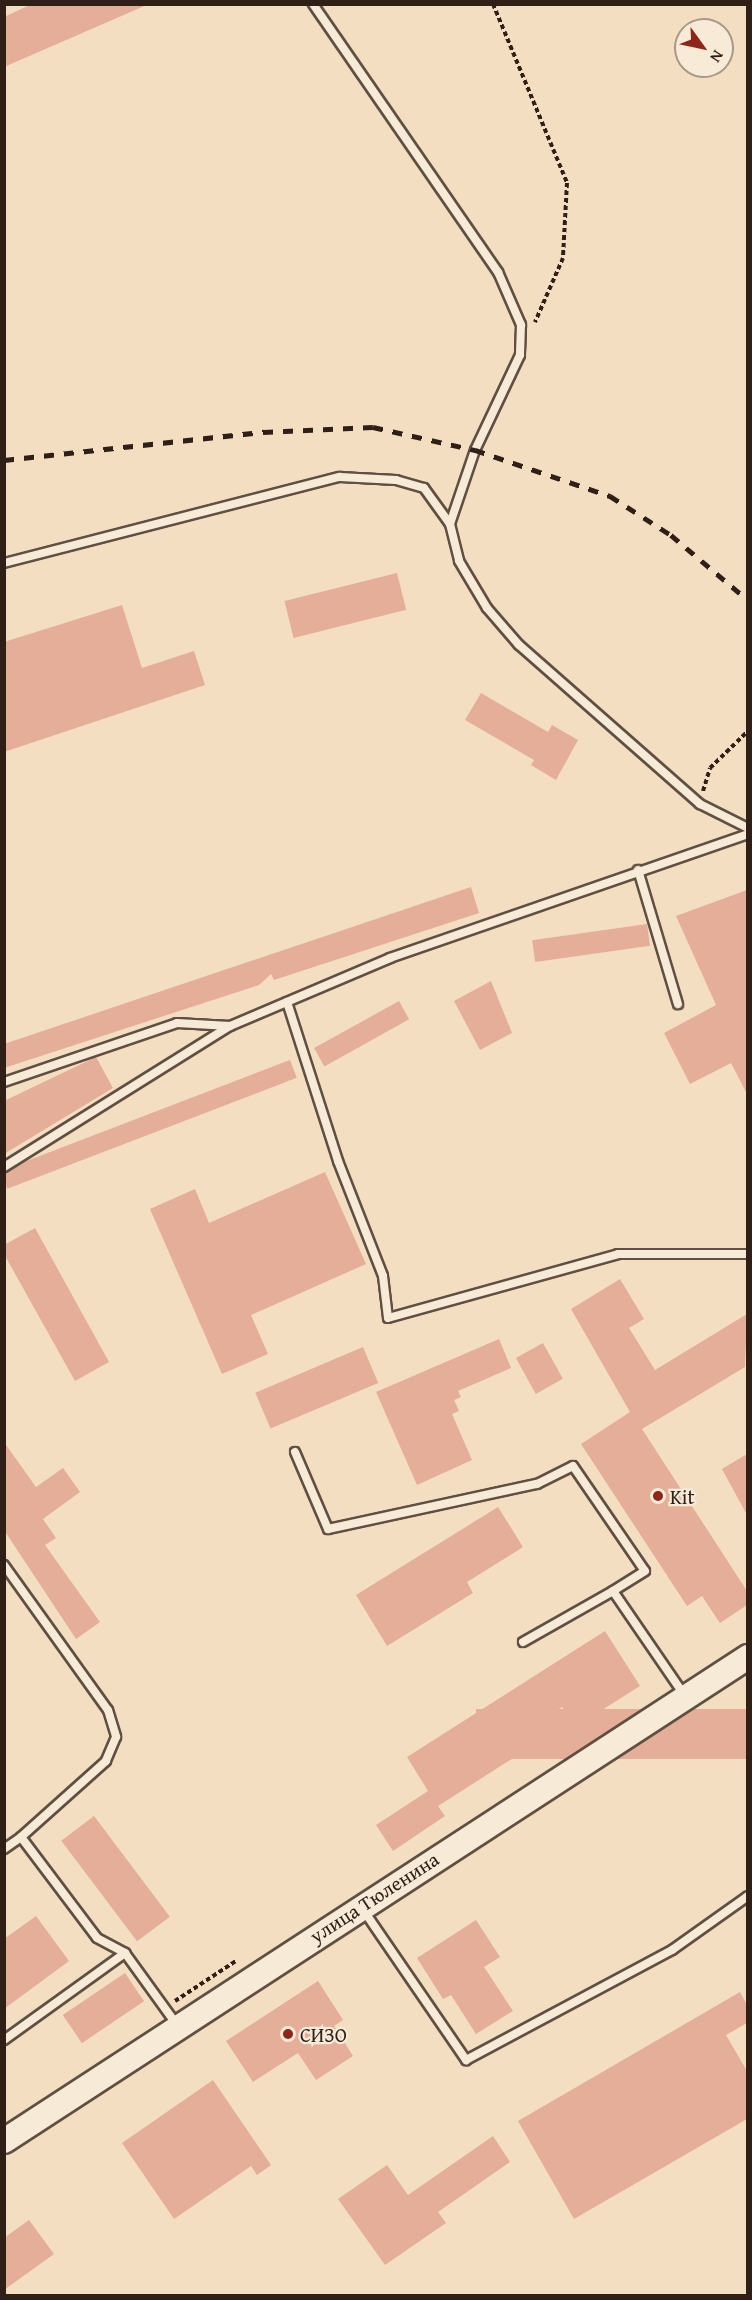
<!DOCTYPE html>
<meta charset="utf-8">
<style>
body{margin:0}
#map{position:relative;width:752px;height:2300px;overflow:hidden;background:#f3dec1;font-family:"Gentium Book Plus",serif}
div>[style]{position:absolute}
.building>*{inset:0;background:#e4ae98;transform-origin:0 0}
.path>*{height:4px;margin-top:-2px;transform-origin:0;background:repeating-linear-gradient(90deg,#2f1f17 0 4.5px,transparent 0 7.5px)}
.roads{filter:drop-shadow(2px 0 #604f42) drop-shadow(-2px 0 #604f42) drop-shadow(0 2px #604f42) drop-shadow(0 -2px #604f42)}
.lane>*{height:8px;margin:-4px;padding:0 4px;transform-origin:4px;border-radius:4px;background:#f7ead7}
.secondary>*{height:24px;margin:-12px;padding:0 12px;transform-origin:12px;border-radius:12px;background:#f7ead7}
.rail>*{height:4.5px;margin-top:-2.25px;transform-origin:0;background:repeating-linear-gradient(90deg,#2f1f17 0 10px,transparent 0 20px)}
.dots>*{width:16px;height:16px;translate:-50% -50%;box-sizing:border-box;border:3px solid #f7ead7;border-radius:50%}
span{translate:-50% -50%;white-space:nowrap;text-align:center;line-height:1.15;-webkit-text-stroke:4.5px #f7ead7;paint-order:stroke}
.poi-label{font-size:20px;color:#2f1f17}
.left{translate:0 -50%;text-align:left}
.street-label{font-size:20px;color:#2f1f17}
.frame{position:absolute;inset:0;border:6px solid #2f1f17;pointer-events:none}
.north{position:absolute;left:674px;top:18px;width:60px;height:60px;box-sizing:border-box;background:#f7ead7;border:2px solid #a7998a;border-radius:50%;rotate:123deg;font-size:16px;font-weight:700;line-height:24px;text-align:center;color:#2f1f17}
.north::after{content:'';display:block;margin:auto;width:21px;height:27px;background:#8f2418;clip-path:polygon(50% 0,100% 100%,50% 72%,0 100%)}
</style>
<div id="map">
<div class="building">
<i style="clip-path:polygon(32px 4px,149px 4px,4px 67px,4px 17px)"></i>
<i style="left:397px;top:573px;width:38px;height:116px;rotate:76deg"></i>
<i style="clip-path:polygon(122px 605px,142px 668px,194px 651px,205px 685px,4px 752px,4px 642px)"></i>
<i style="clip-path:polygon(481px 693px,548px 732px,552px 725px,578px 740px,556px 780px,531px 765px,534px 760px,465px 720px)"></i>
<i style="clip-path:polygon(471px 887px,479px 913px,274px 980px,271px 974px,259px 985px,4px 1068px,4px 1044px)"></i>
<i style="clip-path:polygon(747px 890px,747px 1094px,731px 1063px,690px 1084px,664px 1033px,716px 1005px,676px 916px)"></i>
<i style="left:647px;top:924px;width:22px;height:116px;rotate:82deg"></i>
<i style="clip-path:polygon(491px 981px,512px 1033px,480px 1050px,454px 1001px)"></i>
<i style="left:399px;top:1001px;width:21px;height:97px;rotate:61deg"></i>
<i style="clip-path:polygon(96px 1057px,113px 1088px,4px 1154px,4px 1101px)"></i>
<i style="left:290px;top:1060px;width:19px;height:310px;rotate:69deg"></i>
<i style="clip-path:polygon(325px 1172px,366px 1264px,251px 1315px,268px 1354px,222px 1374px,150px 1209px,195px 1189px,209px 1223px)"></i>
<i style="clip-path:polygon(35px 1228px,109px 1362px,75px 1381px,4px 1254px,4px 1245px)"></i>
<i style="clip-path:polygon(620px 1279px,644px 1319px,629px 1328px,655px 1370px,747px 1314px,745px 1367px,642px 1429px,747px 1591px,747px 1605px,720px 1623px,702px 1596px,687px 1606px,581px 1444px,630px 1412px,571px 1309px)"></i>
<i style="clip-path:polygon(499px 1339px,511px 1368px,458px 1391px,461px 1397px,454px 1400px,459px 1411px,452px 1414px,472px 1460px,417px 1485px,376px 1392px)"></i>
<i style="left:543px;top:1343px;width:41px;height:31px;rotate:61deg"></i>
<i style="left:363px;top:1347px;width:39px;height:117px;rotate:67deg"></i>
<i style="clip-path:polygon(4px 1442px,36px 1487px,63px 1468px,80px 1492px,43px 1519px,56px 1538px,45px 1545px,100px 1622px,76px 1639px,4px 1530px)"></i>
<i style="clip-path:polygon(747px 1454px,747px 1515px,722px 1469px)"></i>
<i style="clip-path:polygon(498px 1507px,523px 1547px,467px 1582px,473px 1593px,387px 1646px,356px 1595px)"></i>
<i style="clip-path:polygon(605px 1631px,640px 1686px,575px 1727px,562px 1707px,520px 1734px,529px 1748px,438px 1806px,445px 1816px,393px 1851px,376px 1825px,428px 1791px,407px 1757px)"></i>
<i style="left:747px;top:1709px;width:50px;height:271px;rotate:90deg"></i>
<i style="left:94px;top:1816px;width:126px;height:41px;rotate:53deg"></i>
<i style="clip-path:polygon(36px 1916px,69px 1961px,4px 2009px,4px 1939px)"></i>
<i style="clip-path:polygon(476px 1920px,500px 1957px,484px 1967px,513px 2011px,476px 2034px,451px 1995px,443px 1999px,417px 1958px)"></i>
<i style="left:125px;top:1973px;width:34px;height:75px;rotate:56deg"></i>
<i style="clip-path:polygon(318px 1981px,343px 2020px,334px 2026px,353px 2056px,316px 2080px,298px 2053px,253px 2082px,226px 2041px)"></i>
<i style="clip-path:polygon(740px 1992px,747px 2005px,747px 2023px,726px 2035px,747px 2071px,747px 2119px,574px 2219px,518px 2121px)"></i>
<i style="clip-path:polygon(213px 2080px,271px 2165px,257px 2175px,251px 2166px,174px 2219px,122px 2143px)"></i>
<i style="clip-path:polygon(493px 2136px,510px 2162px,438px 2212px,446px 2223px,385px 2265px,338px 2199px,387px 2165px,408px 2195px)"></i>
<i style="clip-path:polygon(29px 2220px,54px 2254px,4px 2290px,4px 2238px)"></i>
</div>
<div class="path">
<i style="left:493px;top:4px;width:194px;rotate:67.5deg"></i>
<i style="left:567px;top:183px;width:75px;rotate:93.1deg"></i>
<i style="left:563px;top:258px;width:70px;rotate:113.6deg"></i>
<i style="left:703px;top:791px;width:24px;rotate:-73deg"></i>
<i style="left:710px;top:768px;width:53px;rotate:-44.2deg"></i>
<i style="left:175px;top:2001px;width:73px;rotate:-33.3deg"></i>
</div>
<div class="roads">
<div class="lane">
<i style="left:313px;top:4px;width:326px;rotate:55.4deg"></i>
<i style="left:498px;top:272px;width:58px;rotate:66.5deg"></i>
<i style="left:521px;top:325px;width:30px;rotate:92deg"></i>
<i style="left:520px;top:355px;width:105px;rotate:115.3deg"></i>
<i style="left:475px;top:450px;width:78px;rotate:108.7deg"></i>
<i style="left:4px;top:563px;width:347px;rotate:-14.4deg"></i>
<i style="left:340px;top:477px;width:56px;rotate:3.1deg"></i>
<i style="left:396px;top:480px;width:29px;rotate:16deg"></i>
<i style="left:424px;top:488px;width:44px;rotate:54.2deg"></i>
<i style="left:450px;top:524px;width:38px;rotate:76deg"></i>
<i style="left:459px;top:561px;width:55px;rotate:59.2deg"></i>
<i style="left:487px;top:608px;width:49px;rotate:49.1deg"></i>
<i style="left:519px;top:645px;width:241px;rotate:41.3deg"></i>
<i style="left:700px;top:804px;width:54px;rotate:26.6deg"></i>
<i style="left:638px;top:870px;width:140px;rotate:73.4deg"></i>
<i style="left:287px;top:1002px;width:167px;rotate:72.2deg"></i>
<i style="left:338px;top:1161px;width:123px;rotate:68.6deg"></i>
<i style="left:383px;top:1276px;width:42px;rotate:83.2deg"></i>
<i style="left:388px;top:1318px;width:239px;rotate:-15.5deg"></i>
<i style="left:618px;top:1254px;width:130px"></i>
<i style="left:4px;top:1082px;width:183px;rotate:-18.8deg"></i>
<i style="left:177px;top:1023px;width:53px;rotate:3.2deg"></i>
<i style="left:4px;top:1167px;width:266px;rotate:-32deg"></i>
<i style="left:230px;top:1026px;width:174px;rotate:-23deg"></i>
<i style="left:390px;top:958px;width:379px;rotate:-19.1deg"></i>
<i style="left:295px;top:1452px;width:84px;rotate:66.8deg"></i>
<i style="left:328px;top:1529px;width:214px;rotate:-12.2deg"></i>
<i style="left:537px;top:1484px;width:40px;rotate:-26.6deg"></i>
<i style="left:573px;top:1466px;width:127px;rotate:55.6deg"></i>
<i style="left:645px;top:1571px;width:38px;rotate:148deg"></i>
<i style="left:613px;top:1591px;width:127px;rotate:55.6deg"></i>
<i style="left:4px;top:1565px;width:178px;rotate:54.4deg"></i>
<i style="left:108px;top:1710px;width:28px;rotate:73deg"></i>
<i style="left:116px;top:1737px;width:26px;rotate:113deg"></i>
<i style="left:106px;top:1761px;width:114px;rotate:138.2deg"></i>
<i style="left:523px;top:1642px;width:103px;rotate:-29.5deg"></i>
<i style="left:4px;top:1849px;width:21px;rotate:-35deg"></i>
<i style="left:21px;top:1837px;width:126px;rotate:53deg"></i>
<i style="left:97px;top:1938px;width:32px;rotate:28deg"></i>
<i style="left:125px;top:1953px;width:89px;rotate:54.2deg"></i>
<i style="left:364px;top:1911px;width:181px;rotate:55.6deg"></i>
<i style="left:466px;top:2060px;width:234px;rotate:-28.1deg"></i>
<i style="left:672px;top:1950px;width:93px;rotate:-35.4deg"></i>
<i style="left:4px;top:2040px;width:149px;rotate:-35.7deg"></i>
</div>
<div class="secondary">
<i style="left:4px;top:2141px;width:888px;rotate:-33.05deg"></i>
</div>
</div>
<div class="rail">
<i style="left:4px;top:460px;width:261px;rotate:-6.2deg"></i>
<i style="left:263px;top:432px;width:110px;rotate:-2.6deg"></i>
<i style="left:373px;top:427px;width:105px;rotate:12.7deg"></i>
<i style="left:475px;top:450px;width:143px;rotate:18.8deg"></i>
<i style="left:610px;top:496px;width:72px;rotate:32.6deg"></i>
<i style="left:671px;top:535px;width:101px;rotate:40.2deg"></i>
</div>
<div class="dots">
<i style="left:658px;top:1496px;background:#8f2418"></i>
<i style="left:288px;top:2034px;background:#8f2418"></i>
</div>
<div class="poi-label">
<span class="left" style="left:670px;top:1496px">Kit</span>
<span class="left" style="left:300px;top:2034px">СИЗО</span>
</div>
<div class="street-label">
<span style="left:374px;top:1897px;rotate:-33deg">улица Тюленина</span>
</div>
<div class="frame"></div>
<div class="north">N</div>
</div>
